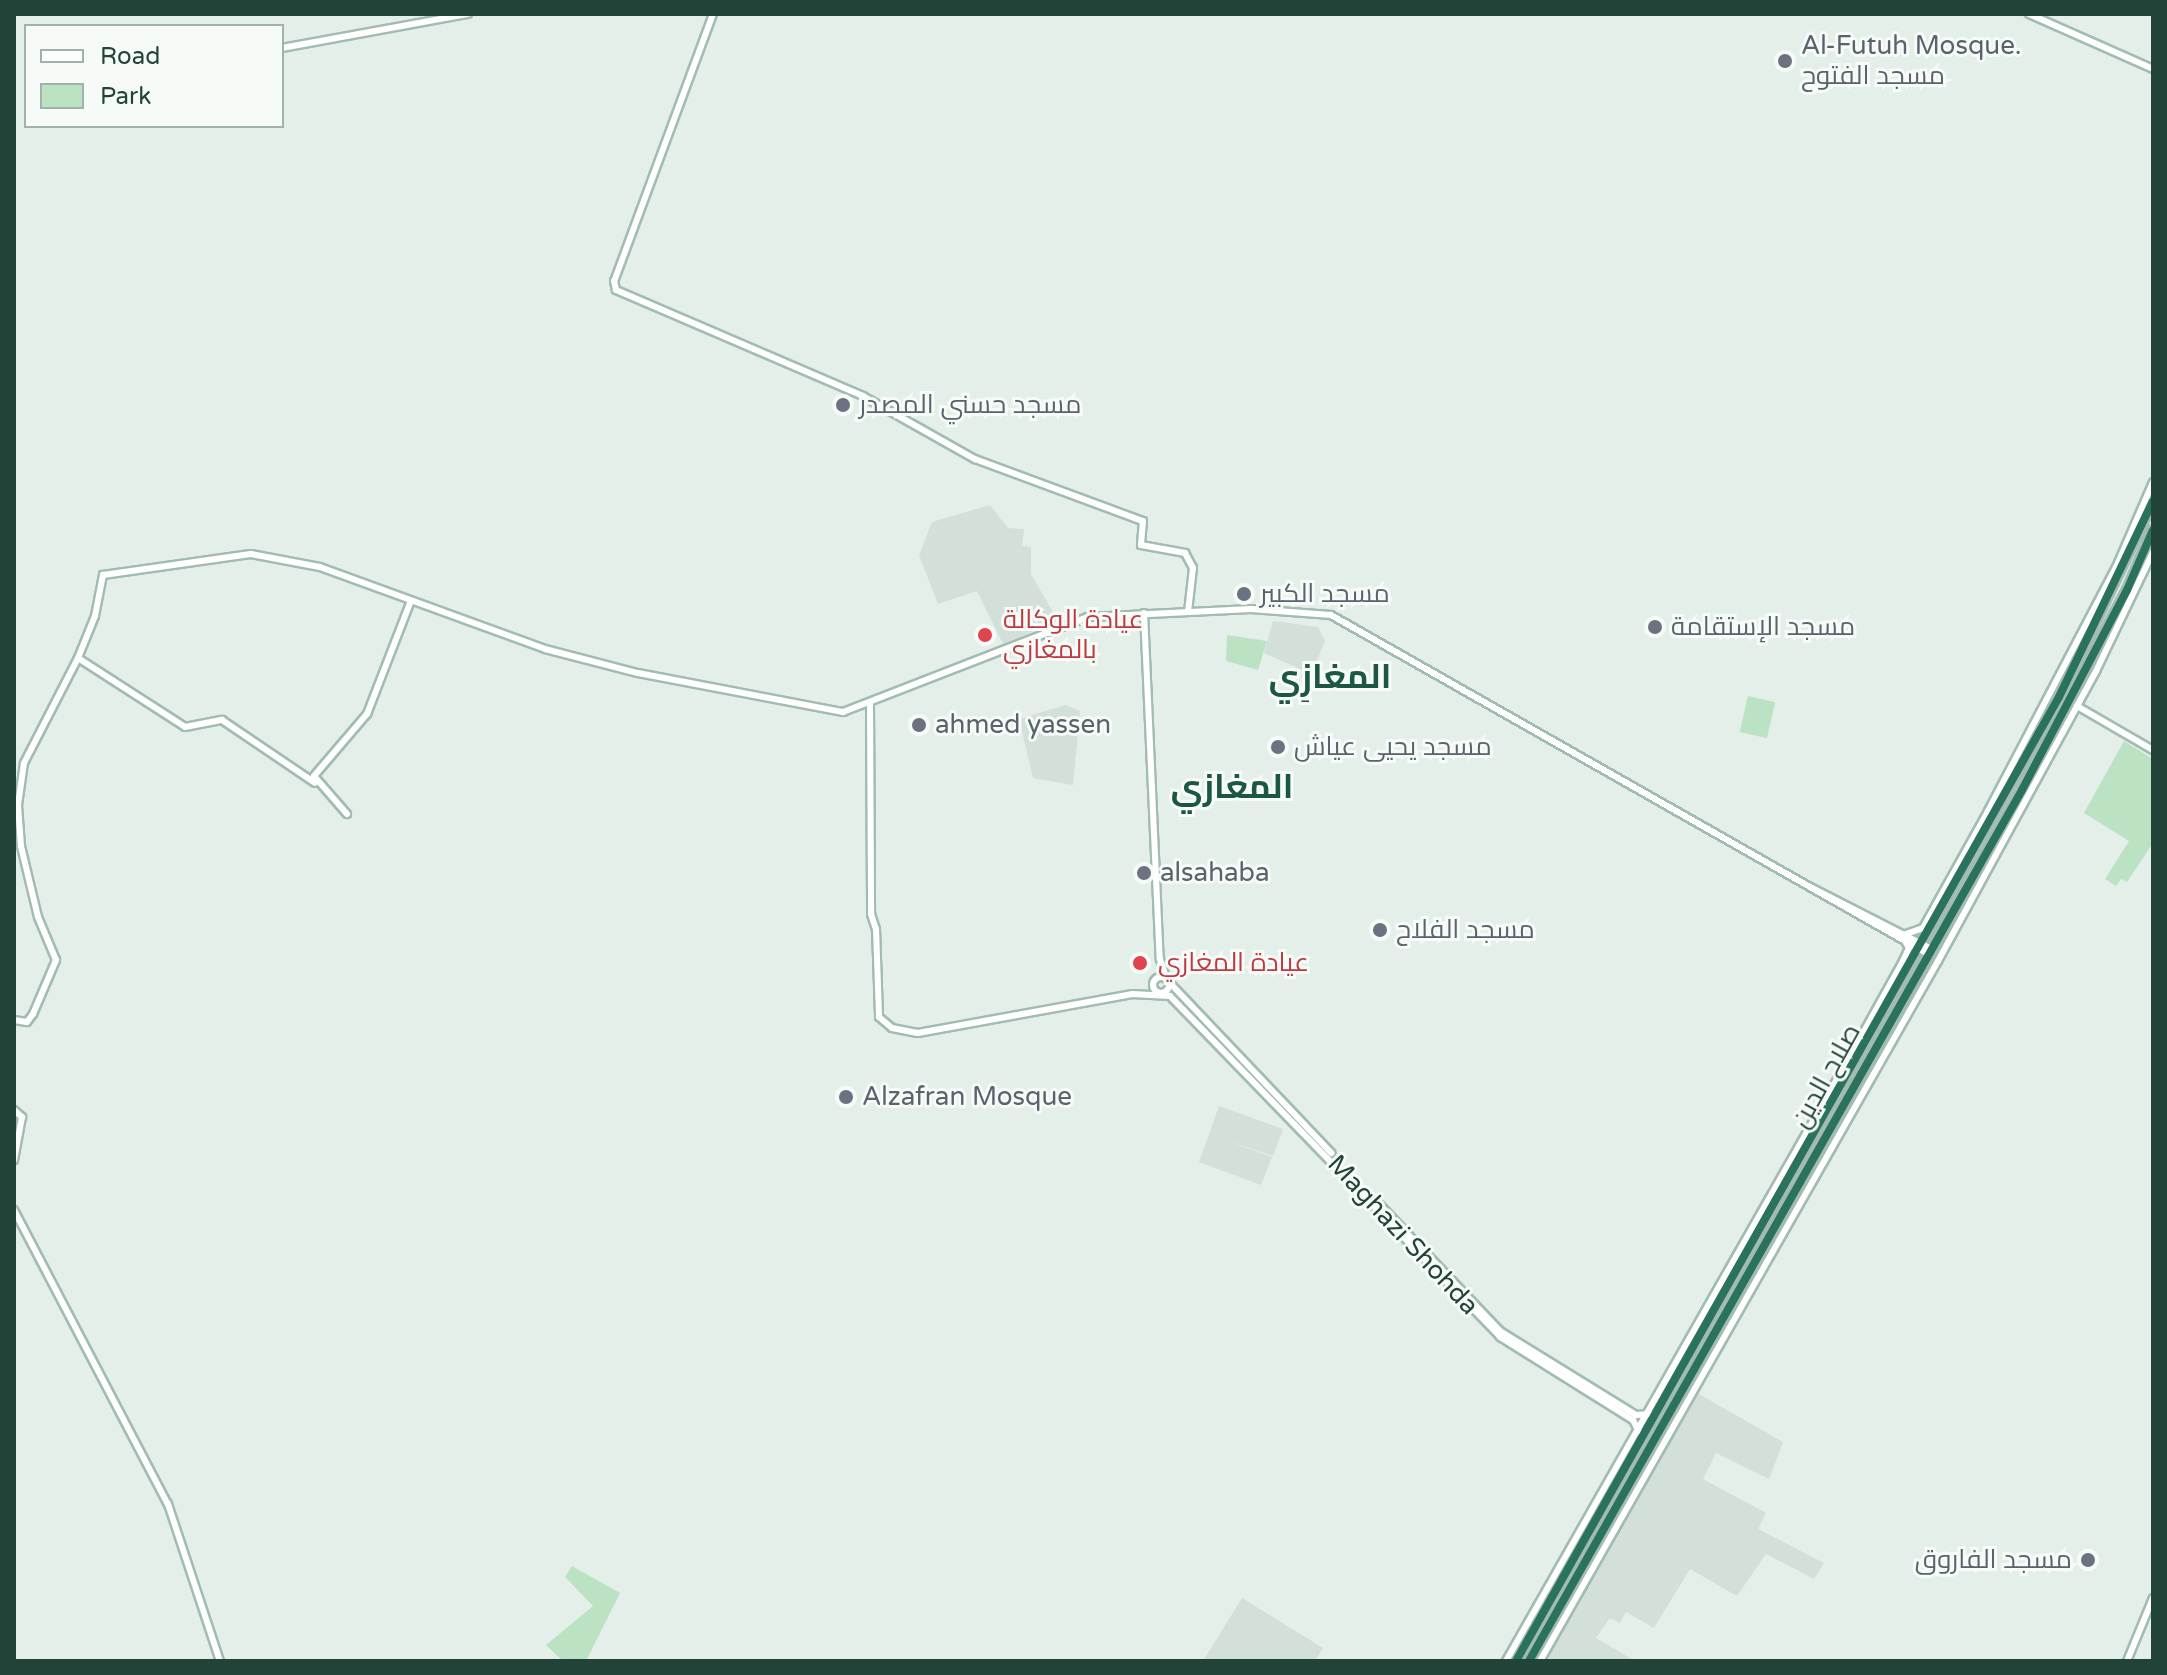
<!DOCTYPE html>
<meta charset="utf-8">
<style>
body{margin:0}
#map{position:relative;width:2167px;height:1675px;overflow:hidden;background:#e5efea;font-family:"Varela Round",Cairo,sans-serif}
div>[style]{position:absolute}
.built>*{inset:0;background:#d3dfd9}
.green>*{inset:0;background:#bce2c4;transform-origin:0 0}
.roads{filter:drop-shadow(2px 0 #a2bcb1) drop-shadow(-2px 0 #a2bcb1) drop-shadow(0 2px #a2bcb1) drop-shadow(0 -2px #a2bcb1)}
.secondary>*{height:6px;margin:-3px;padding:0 3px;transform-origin:3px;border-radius:3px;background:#fff}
.secondary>.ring{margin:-3px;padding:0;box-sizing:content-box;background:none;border:6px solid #fff;border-radius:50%}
.highway>*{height:8px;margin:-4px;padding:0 4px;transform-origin:4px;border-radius:4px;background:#2b725e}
.dots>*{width:22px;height:22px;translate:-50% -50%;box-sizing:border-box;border:4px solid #f6fbf8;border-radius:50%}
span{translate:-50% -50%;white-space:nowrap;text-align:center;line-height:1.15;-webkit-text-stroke:6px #f6fbf8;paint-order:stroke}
.worship-label{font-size:26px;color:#5b616d}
.left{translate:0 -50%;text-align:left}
.right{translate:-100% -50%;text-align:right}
.health-label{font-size:26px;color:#be3a42}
.street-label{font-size:26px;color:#224338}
.district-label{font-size:34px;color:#1c5745;font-weight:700}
.frame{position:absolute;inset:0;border:16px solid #224338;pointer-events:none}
.legend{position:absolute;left:24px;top:24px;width:260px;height:104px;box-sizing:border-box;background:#f6fbf8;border:2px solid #a1b1ab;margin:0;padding:10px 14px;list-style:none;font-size:24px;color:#224338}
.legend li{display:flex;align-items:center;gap:16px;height:40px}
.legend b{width:40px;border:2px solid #a1b1ab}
</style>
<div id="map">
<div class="built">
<i style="clip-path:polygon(990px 505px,1008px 528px,1024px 529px,1022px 546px,1031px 547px,1031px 574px,1058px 621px,1003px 644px,977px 591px,938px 604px,919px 555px,932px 522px)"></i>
<i style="clip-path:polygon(1273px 621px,1318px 627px,1325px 641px,1311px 674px,1264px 653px)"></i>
<i style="clip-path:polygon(1065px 705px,1080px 711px,1073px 785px,1033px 778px,1019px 719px)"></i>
<i style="clip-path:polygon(1219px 1106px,1283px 1129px,1273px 1156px,1217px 1137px,1272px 1157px,1261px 1185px,1199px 1162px)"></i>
<i style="clip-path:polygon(1697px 1393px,1783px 1442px,1769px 1479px,1716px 1453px,1703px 1479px,1766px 1513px,1758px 1529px,1824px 1563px,1814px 1579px,1766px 1554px,1737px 1596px,1690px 1569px,1654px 1628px,1626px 1612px,1620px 1623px,1610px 1618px,1596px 1638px,1635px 1661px,1544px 1661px)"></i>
<i style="clip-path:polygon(1242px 1598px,1323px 1648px,1315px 1661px,1203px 1661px)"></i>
</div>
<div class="green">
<i style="clip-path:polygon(1227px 635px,1267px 641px,1258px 670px,1226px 661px)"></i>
<i style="left:1748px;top:696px;width:28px;height:37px;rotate:13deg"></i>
<i style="clip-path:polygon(2124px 741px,2153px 759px,2153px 843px,2127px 882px,2121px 879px,2116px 886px,2105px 879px,2129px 841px,2084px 813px)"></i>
<i style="clip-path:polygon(572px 1566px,620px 1593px,586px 1661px,563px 1661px,546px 1645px,593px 1606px,565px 1577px)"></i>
</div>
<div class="roads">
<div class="secondary">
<i style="left:713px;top:14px;width:285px;rotate:110.3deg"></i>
<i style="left:614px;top:281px;width:9px;rotate:77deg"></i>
<i style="left:616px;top:290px;width:269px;rotate:23.2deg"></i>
<i style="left:863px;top:396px;width:129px;rotate:29.4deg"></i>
<i style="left:975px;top:459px;width:179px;rotate:20.3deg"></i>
<i style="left:1143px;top:521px;width:24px;rotate:95deg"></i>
<i style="left:1141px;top:545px;width:45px;rotate:10.3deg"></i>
<i style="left:1185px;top:553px;width:17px;rotate:62deg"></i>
<i style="left:1193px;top:568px;width:44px;rotate:96.5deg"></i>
<i style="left:2029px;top:14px;width:136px;rotate:23.9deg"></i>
<i style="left:282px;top:48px;width:189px;rotate:-10.4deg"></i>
<i style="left:1144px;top:613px;width:346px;rotate:87.4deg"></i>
<i style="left:1160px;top:959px;width:20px;rotate:72deg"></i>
<i style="left:78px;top:658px;width:127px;rotate:32.8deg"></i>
<i style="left:185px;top:727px;width:38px;rotate:-11deg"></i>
<i style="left:222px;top:720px;width:112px;rotate:34.1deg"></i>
<i style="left:870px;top:703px;width:211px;rotate:89.7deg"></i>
<i style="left:871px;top:914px;width:16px;rotate:72deg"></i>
<i style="left:876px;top:929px;width:88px;rotate:88deg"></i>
<i style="left:879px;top:1017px;width:17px;rotate:40deg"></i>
<i style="left:892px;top:1028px;width:26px;rotate:11deg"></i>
<i style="left:918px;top:1033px;width:218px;rotate:-10.3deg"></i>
<i style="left:1132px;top:994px;width:38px;rotate:3deg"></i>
<i style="left:1170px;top:996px;width:475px;rotate:45.9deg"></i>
<i style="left:1500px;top:1337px;width:157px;rotate:32deg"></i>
<i style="left:1633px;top:1420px;width:13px;rotate:63deg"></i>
<i style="left:2077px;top:706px;width:88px;rotate:30.1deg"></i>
<i style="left:347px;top:814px;width:50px;rotate:-131deg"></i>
<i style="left:314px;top:776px;width:82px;rotate:-49.5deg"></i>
<i style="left:367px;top:714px;width:119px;rotate:-68.8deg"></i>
<i style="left:1812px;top:888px;width:134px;rotate:27.1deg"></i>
<i style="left:1903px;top:935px;width:21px;rotate:-19deg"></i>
<i style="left:1923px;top:928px;width:134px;rotate:-60.9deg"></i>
<i style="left:1988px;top:811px;width:280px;rotate:-62.3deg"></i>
<i style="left:2118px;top:563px;width:88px;rotate:-66.6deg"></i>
<i class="ring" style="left:1153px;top:977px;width:10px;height:10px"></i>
<i style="left:1169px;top:982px;width:236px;rotate:46.5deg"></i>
<i style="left:14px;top:1020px;width:13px;rotate:9deg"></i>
<i style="left:27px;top:1022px;width:10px;rotate:-53deg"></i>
<i style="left:33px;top:1014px;width:59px;rotate:-66.9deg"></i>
<i style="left:56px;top:960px;width:47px;rotate:-112.7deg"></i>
<i style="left:38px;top:917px;width:73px;rotate:-103.5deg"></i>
<i style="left:21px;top:846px;width:41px;rotate:-94.2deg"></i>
<i style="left:18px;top:805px;width:42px;rotate:-81.9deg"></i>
<i style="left:24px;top:763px;width:118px;rotate:-62.8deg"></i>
<i style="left:78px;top:658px;width:45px;rotate:-68deg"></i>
<i style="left:95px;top:616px;width:42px;rotate:-79deg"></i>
<i style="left:103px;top:575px;width:149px;rotate:-8.1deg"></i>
<i style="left:251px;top:554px;width:70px;rotate:10.7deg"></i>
<i style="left:320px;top:567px;width:239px;rotate:20deg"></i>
<i style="left:545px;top:649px;width:96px;rotate:14.5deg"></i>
<i style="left:638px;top:673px;width:209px;rotate:10.8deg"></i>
<i style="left:843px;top:712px;width:263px;rotate:-21.2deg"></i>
<i style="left:1088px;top:617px;width:163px;rotate:-2.8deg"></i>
<i style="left:1251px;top:609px;width:80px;rotate:4.3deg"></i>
<i style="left:1331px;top:615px;width:687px;rotate:29.59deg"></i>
<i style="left:14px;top:1110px;width:11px;rotate:41deg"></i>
<i style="left:22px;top:1117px;width:44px;rotate:100.5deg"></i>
<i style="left:1380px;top:1205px;width:174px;rotate:46.4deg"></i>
<i style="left:1500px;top:1331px;width:160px;rotate:31.7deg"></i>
<i style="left:1636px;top:1415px;width:14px;rotate:-4deg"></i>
<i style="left:14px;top:1210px;width:332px;rotate:62.4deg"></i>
<i style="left:168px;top:1504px;width:165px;rotate:71.7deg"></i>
<i style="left:1506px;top:1661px;width:720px;rotate:-60.37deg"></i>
<i style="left:1862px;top:1035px;width:85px;rotate:-61deg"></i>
<i style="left:1903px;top:961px;width:14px;rotate:-65deg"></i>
<i style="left:1909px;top:948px;width:8px;rotate:-120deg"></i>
<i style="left:1540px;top:1661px;width:805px;rotate:-60.38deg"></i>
<i style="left:1938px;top:961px;width:332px;rotate:-61.4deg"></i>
<i style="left:2097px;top:669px;width:130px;rotate:-64.4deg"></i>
<i style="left:2127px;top:1661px;width:68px;rotate:-67.6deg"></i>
</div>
<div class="highway">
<i style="left:1516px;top:1661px;width:1106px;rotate:-60.61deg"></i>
<i style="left:2059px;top:697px;width:217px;rotate:-64.4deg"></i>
<i style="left:1529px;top:1661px;width:1001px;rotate:-60.49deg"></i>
<i style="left:2022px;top:790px;width:226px;rotate:-62.3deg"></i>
<i style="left:2127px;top:590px;width:65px;rotate:-66.6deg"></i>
</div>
</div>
<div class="dots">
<i style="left:1785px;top:61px;background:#6b7280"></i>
<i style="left:843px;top:405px;background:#6b7280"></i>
<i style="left:1244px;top:594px;background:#6b7280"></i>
<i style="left:1655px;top:627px;background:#6b7280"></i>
<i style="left:985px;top:635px;background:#e0444e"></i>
<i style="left:919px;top:725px;background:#6b7280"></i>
<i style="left:1278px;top:747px;background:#6b7280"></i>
<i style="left:1144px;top:873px;background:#6b7280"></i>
<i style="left:1380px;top:930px;background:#6b7280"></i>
<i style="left:1140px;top:963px;background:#e0444e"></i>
<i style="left:846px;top:1097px;background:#6b7280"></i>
<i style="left:2088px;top:1560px;background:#6b7280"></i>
</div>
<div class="worship-label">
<span class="left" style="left:1801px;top:61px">Al-Futuh Mosque.<br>مسجد الفتوح</span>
<span class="left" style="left:859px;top:405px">مسجد حسني المصدر</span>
<span class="left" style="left:1260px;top:594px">مسجد الكبير</span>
<span class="left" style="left:1671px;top:627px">مسجد الإستقامة</span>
<span class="left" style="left:935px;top:725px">ahmed yassen</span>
<span class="left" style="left:1294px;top:747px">مسجد يحيى عياش</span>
<span class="left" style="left:1160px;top:873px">alsahaba</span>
<span class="left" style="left:1396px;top:930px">مسجد الفلاح</span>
<span class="left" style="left:862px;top:1097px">Alzafran Mosque</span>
<span class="right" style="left:2072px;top:1560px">مسجد الفاروق</span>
</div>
<div class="health-label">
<span class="left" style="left:1003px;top:635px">عيادة الوكالة<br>بالمغازي</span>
<span class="left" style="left:1158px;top:963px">عيادة المغازي</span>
</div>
<div class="street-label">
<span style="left:1826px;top:1076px;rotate:-61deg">صلاح الدين</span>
<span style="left:1403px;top:1235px;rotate:47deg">Maghazi Shohda</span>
</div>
<div class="district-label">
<span style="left:1330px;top:678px">المغازِي</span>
<span style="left:1232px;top:788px">المغازي</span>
</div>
<div class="frame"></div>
<ul class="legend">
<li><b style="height:10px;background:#fff"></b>Road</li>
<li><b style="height:22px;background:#bce2c4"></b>Park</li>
</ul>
</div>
